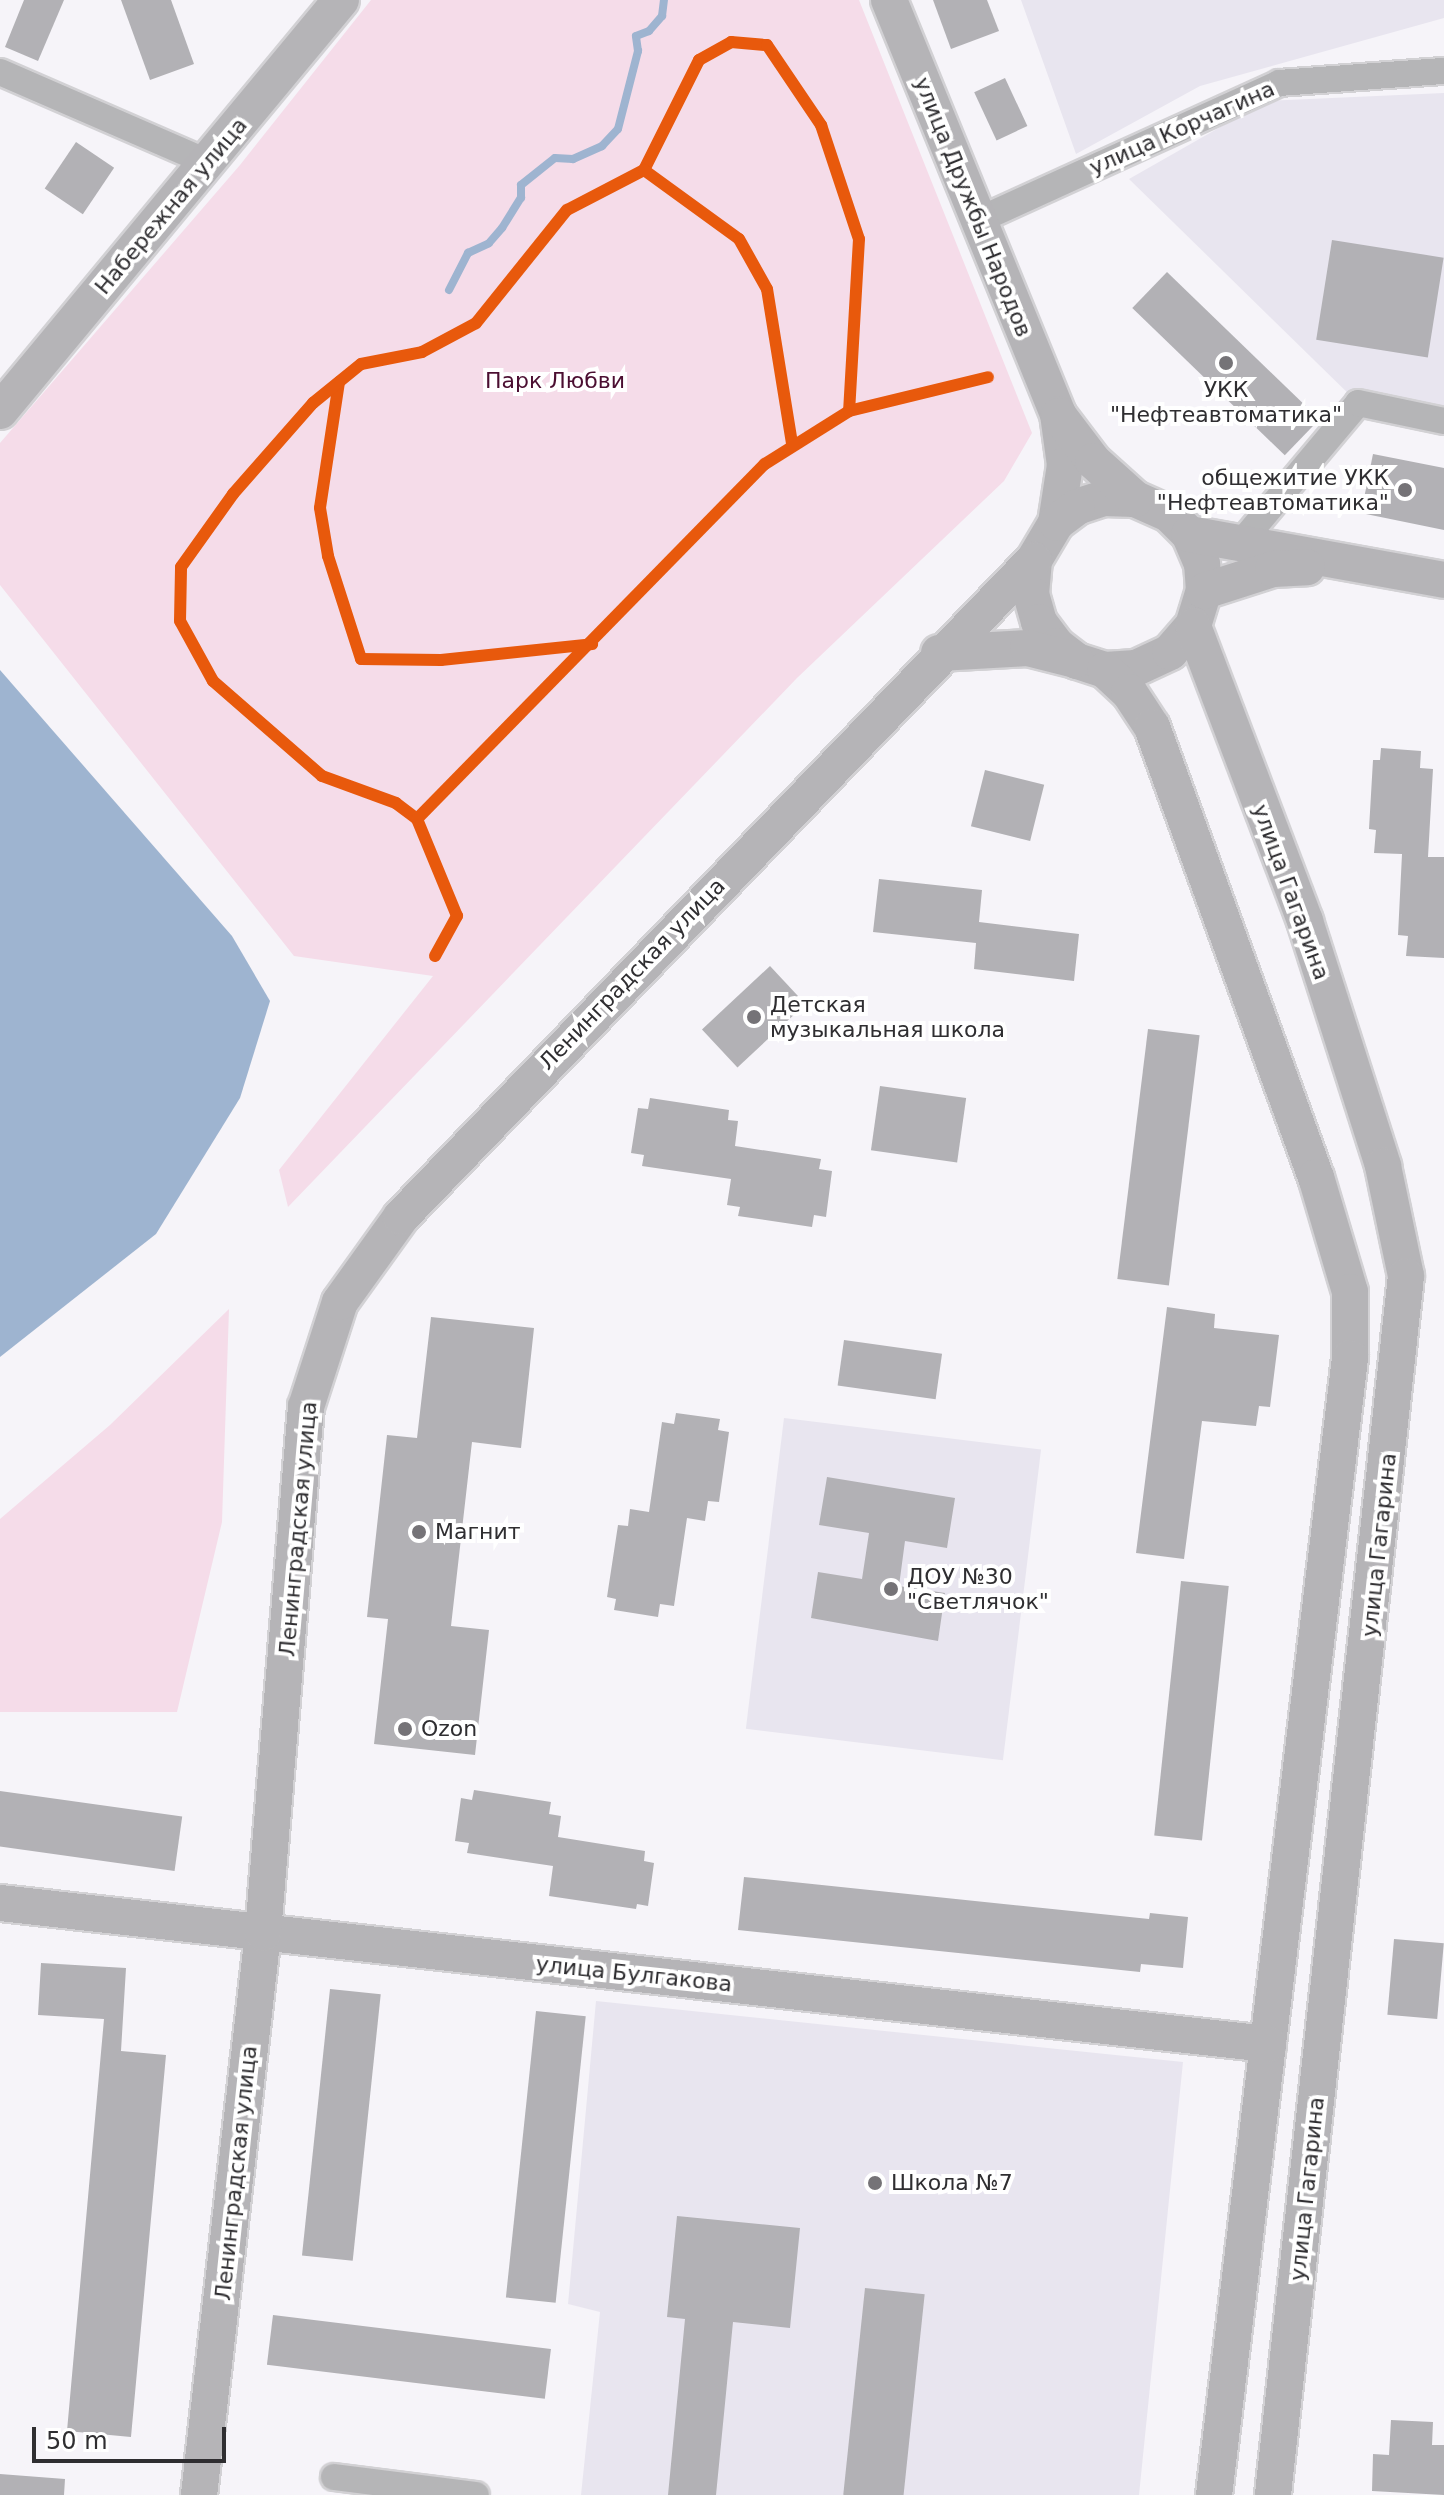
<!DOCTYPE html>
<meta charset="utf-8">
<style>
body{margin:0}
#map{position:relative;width:1444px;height:2495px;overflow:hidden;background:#f6f4f9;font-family:"DejaVu Sans",sans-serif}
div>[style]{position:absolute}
.built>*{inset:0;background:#e8e5ef;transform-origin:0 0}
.green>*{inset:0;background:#f5dce9}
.water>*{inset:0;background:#9eb4d0}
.stream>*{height:8px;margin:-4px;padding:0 4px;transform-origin:4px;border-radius:4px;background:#9eb4d0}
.building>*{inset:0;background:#b2b1b5;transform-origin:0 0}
.roads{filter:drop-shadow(2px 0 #d2d1d4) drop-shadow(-2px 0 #d2d1d4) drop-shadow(0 2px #d2d1d4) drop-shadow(0 -2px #d2d1d4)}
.street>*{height:26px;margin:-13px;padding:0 13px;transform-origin:13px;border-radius:13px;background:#b5b5b7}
.secondary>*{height:36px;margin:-18px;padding:0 18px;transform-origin:18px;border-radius:18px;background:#b5b4b7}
.cycleway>*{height:12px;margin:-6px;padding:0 6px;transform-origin:6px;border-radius:6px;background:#e8590c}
.dots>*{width:22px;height:22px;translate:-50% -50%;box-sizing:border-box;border:4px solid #fff;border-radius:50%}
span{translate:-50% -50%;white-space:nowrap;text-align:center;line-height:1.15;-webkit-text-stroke:8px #fff;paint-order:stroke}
.street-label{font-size:22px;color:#2f2e31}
.park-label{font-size:22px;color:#4b0e31}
.poi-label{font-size:22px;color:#2f2e31}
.right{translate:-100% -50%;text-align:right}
.left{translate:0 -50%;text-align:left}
.scale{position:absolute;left:32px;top:2427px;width:194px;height:36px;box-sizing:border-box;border:4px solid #2f2e31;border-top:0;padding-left:10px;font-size:24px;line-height:28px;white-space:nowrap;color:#2f2e31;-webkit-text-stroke:6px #fff;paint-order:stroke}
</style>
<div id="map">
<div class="built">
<i style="clip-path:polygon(1021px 0,1444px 0,1444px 18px,1200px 86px,1076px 154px)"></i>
<i style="clip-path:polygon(1444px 93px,1444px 414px,1358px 403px,1129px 179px,1266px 101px)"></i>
<i style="left:784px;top:1418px;width:259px;height:313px;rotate:7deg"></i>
<i style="clip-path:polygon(596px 2001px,1183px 2062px,1139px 2495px,581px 2495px,600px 2312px,568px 2304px)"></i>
</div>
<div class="green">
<i style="clip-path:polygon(371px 0,859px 0,1032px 433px,1004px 481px,797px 678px,288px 1207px,279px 1170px,433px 976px,294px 956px,0 585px,0 443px,240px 165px)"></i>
<i style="clip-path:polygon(229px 1309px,222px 1522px,177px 1712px,0 1712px,0 1519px,110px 1425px)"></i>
</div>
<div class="water">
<i style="clip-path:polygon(0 670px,232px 936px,270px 1001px,240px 1098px,156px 1234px,0 1357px)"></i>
</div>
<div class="stream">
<i style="left:449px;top:290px;width:42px;rotate:-62.8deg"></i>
<i style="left:468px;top:253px;width:23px;rotate:-25deg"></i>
<i style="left:489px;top:243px;width:20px;rotate:-49deg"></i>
<i style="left:502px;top:228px;width:36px;rotate:-58deg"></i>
<i style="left:521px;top:198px;width:13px;rotate:-90deg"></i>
<i style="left:521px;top:185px;width:43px;rotate:-38.5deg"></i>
<i style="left:555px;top:158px;width:18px;rotate:3deg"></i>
<i style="left:573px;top:159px;width:32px;rotate:-24deg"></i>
<i style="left:602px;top:146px;width:23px;rotate:-47deg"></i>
<i style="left:618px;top:129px;width:81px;rotate:-75.6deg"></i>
<i style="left:638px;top:51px;width:15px;rotate:-98deg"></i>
<i style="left:636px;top:36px;width:14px;rotate:-21deg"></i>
<i style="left:649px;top:31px;width:20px;rotate:-49deg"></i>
<i style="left:662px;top:16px;width:16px;rotate:-83deg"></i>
</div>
<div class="building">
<i style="clip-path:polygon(24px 0,64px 0,38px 61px,5px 47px)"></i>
<i style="clip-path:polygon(121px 0,171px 0,194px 64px,150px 80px)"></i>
<i style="clip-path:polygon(933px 0,987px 0,999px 31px,951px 49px)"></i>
<i style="left:1005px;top:78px;width:53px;height:34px;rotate:65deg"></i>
<i style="left:76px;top:142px;width:46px;height:56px;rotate:34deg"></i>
<i style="left:1332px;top:240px;width:113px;height:101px;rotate:9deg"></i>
<i style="left:1167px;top:272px;width:212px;height:50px;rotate:44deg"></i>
<i style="clip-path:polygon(1373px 454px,1444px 468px,1444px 530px,1361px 513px)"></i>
<i style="clip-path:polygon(1381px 748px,1421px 751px,1420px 768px,1433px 769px,1428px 857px,1444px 857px,1444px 958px,1406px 956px,1408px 936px,1398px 935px,1402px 854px,1374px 853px,1376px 830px,1369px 829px,1373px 760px,1380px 760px)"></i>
<i style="left:985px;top:770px;width:61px;height:58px;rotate:14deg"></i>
<i style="clip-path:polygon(879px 879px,982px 890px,979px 922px,1079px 934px,1074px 981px,974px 969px,976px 943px,873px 932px)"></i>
<i style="left:770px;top:966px;width:52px;height:93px;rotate:47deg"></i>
<i style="left:1148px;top:1029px;width:52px;height:252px;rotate:7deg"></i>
<i style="left:880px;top:1086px;width:87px;height:65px;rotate:8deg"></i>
<i style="clip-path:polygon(650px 1098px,729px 1110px,728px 1120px,738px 1121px,735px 1146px,821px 1159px,819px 1169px,832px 1171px,826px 1217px,814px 1215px,812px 1227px,738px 1216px,740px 1207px,727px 1205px,731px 1179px,642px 1166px,644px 1155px,631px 1153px,638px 1108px,648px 1109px)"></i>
<i style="clip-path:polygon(1167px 1307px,1215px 1314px,1214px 1328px,1279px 1335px,1270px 1407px,1259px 1406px,1256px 1426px,1202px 1421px,1184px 1559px,1136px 1553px)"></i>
<i style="clip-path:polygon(431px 1317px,534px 1328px,521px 1448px,472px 1442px,451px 1626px,489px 1630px,475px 1755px,374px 1744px,388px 1619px,367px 1617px,387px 1435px,417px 1438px)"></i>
<i style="left:844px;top:1340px;width:99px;height:46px;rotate:8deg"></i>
<i style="clip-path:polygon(676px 1413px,720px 1419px,718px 1430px,729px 1432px,719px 1502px,708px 1501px,705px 1521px,687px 1518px,674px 1606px,660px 1604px,658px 1617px,614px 1610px,616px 1599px,607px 1597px,618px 1525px,628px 1526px,630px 1509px,649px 1512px,662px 1422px,674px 1424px)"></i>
<i style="clip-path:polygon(827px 1477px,955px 1498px,947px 1548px,905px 1541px,899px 1586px,945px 1593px,938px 1641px,811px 1618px,818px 1572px,862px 1579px,869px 1533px,819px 1525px)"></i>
<i style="left:1181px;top:1581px;width:48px;height:256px;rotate:6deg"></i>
<i style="clip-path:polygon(474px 1790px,551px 1802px,549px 1814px,561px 1816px,558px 1837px,645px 1851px,644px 1861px,654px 1863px,648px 1906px,637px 1904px,636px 1909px,549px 1896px,553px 1866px,467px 1853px,469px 1843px,455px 1841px,461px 1798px,472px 1800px)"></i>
<i style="left:0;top:1791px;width:184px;height:55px;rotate:8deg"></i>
<i style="clip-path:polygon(744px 1877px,1149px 1919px,1150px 1913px,1188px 1917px,1183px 1968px,1141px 1964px,1140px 1972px,738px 1930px)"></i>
<i style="left:1394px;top:1939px;width:50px;height:76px;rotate:5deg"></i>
<i style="clip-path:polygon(41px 1963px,126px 1968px,121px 2051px,166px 2055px,131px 2437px,67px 2431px,104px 2019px,38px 2015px)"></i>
<i style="left:330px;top:1989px;width:51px;height:268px;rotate:6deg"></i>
<i style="left:536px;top:2011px;width:50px;height:288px;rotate:6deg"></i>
<i style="clip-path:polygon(677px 2216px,800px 2228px,790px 2328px,733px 2322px,716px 2495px,668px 2495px,685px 2319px,667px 2317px)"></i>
<i style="left:865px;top:2288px;width:60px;height:208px;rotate:6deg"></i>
<i style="left:273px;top:2315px;width:280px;height:50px;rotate:7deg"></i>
<i style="clip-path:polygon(1391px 2420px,1433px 2422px,1432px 2445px,1444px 2445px,1444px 2495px,1372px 2491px,1373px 2454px,1389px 2455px)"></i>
<i style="clip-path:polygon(0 2474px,65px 2479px,64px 2495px,0 2495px)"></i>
</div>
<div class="roads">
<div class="street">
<i style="left:0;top:72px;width:226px;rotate:23.5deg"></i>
<i style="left:979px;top:220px;width:330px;rotate:-24.5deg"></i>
<i style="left:1279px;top:83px;width:165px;rotate:-4.2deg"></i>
<i style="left:1239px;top:545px;width:185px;rotate:-50deg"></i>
<i style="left:1358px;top:403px;width:88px;rotate:11.8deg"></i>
<i style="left:334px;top:2477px;width:143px;rotate:7.2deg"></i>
</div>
<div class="secondary">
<i style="left:889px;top:0;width:447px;rotate:67.8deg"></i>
<i style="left:1058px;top:414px;width:51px;rotate:82.2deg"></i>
<i style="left:1065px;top:465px;width:59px;rotate:98.8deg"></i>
<i style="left:1056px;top:523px;width:43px;rotate:120.7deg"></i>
<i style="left:1034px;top:560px;width:34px;rotate:95deg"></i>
<i style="left:1031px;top:594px;width:29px;rotate:74deg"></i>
<i style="left:1039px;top:622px;width:30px;rotate:53deg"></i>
<i style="left:1057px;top:646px;width:25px;rotate:37deg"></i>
<i style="left:1077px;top:661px;width:29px;rotate:18deg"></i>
<i style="left:1105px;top:670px;width:31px;rotate:-4deg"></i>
<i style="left:1136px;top:668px;width:38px;rotate:-25deg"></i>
<i style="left:1170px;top:652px;width:35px;rotate:-49deg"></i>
<i style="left:1193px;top:626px;width:37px;rotate:-73deg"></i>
<i style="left:1204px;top:591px;width:27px;rotate:-94deg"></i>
<i style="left:1202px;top:564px;width:33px;rotate:-113deg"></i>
<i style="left:1189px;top:534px;width:28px;rotate:-135deg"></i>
<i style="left:1169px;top:514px;width:37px;rotate:-156deg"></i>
<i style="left:1135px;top:499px;width:31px;rotate:-178deg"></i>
<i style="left:1104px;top:498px;width:28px;rotate:162deg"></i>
<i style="left:1077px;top:507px;width:26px;rotate:143deg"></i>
<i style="left:0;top:411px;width:534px;rotate:-50.32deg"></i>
<i style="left:1059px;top:416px;width:56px;rotate:52.9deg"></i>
<i style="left:1093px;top:461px;width:57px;rotate:42.1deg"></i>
<i style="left:1189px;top:534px;width:259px;rotate:10.2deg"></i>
<i style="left:1204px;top:591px;width:72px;rotate:-17.7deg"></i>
<i style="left:1273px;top:569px;width:34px;rotate:-3deg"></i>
<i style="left:1193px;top:626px;width:316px;rotate:69.2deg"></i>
<i style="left:1305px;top:921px;width:257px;rotate:72.3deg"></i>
<i style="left:1383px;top:1166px;width:112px;rotate:78.2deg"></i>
<i style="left:1406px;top:1276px;width:1226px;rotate:96.23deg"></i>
<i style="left:939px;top:653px;width:89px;rotate:-3.2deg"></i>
<i style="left:1028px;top:648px;width:49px;rotate:14.3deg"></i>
<i style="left:1105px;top:670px;width:33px;rotate:43deg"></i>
<i style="left:1129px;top:692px;width:42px;rotate:56.7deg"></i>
<i style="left:1152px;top:727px;width:479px;rotate:70deg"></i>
<i style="left:1316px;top:1177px;width:120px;rotate:73.5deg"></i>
<i style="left:1350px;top:1292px;width:66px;rotate:90deg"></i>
<i style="left:1350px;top:1358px;width:1145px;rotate:96.82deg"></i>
<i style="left:0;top:1903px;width:1276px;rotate:6.35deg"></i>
<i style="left:199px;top:2495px;width:566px;rotate:-83.5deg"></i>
<i style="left:263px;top:1933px;width:528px;rotate:-85.33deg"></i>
<i style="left:306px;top:1407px;width:110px;rotate:-72.1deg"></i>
<i style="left:340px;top:1302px;width:105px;rotate:-54.3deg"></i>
<i style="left:401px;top:1217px;width:912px;rotate:-46.07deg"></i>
</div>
</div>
<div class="cycleway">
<i style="left:644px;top:170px;width:123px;rotate:-63.4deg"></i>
<i style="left:699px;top:60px;width:37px;rotate:-29deg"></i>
<i style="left:731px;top:42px;width:36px;rotate:5deg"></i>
<i style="left:767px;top:45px;width:97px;rotate:56deg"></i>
<i style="left:821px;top:125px;width:120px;rotate:71.6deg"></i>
<i style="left:859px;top:239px;width:172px;rotate:93.3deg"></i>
<i style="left:339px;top:382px;width:127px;rotate:98.6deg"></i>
<i style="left:320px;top:508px;width:49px;rotate:80.5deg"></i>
<i style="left:328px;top:556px;width:108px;rotate:72.2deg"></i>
<i style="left:361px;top:659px;width:80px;rotate:0.7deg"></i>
<i style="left:441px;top:660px;width:152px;rotate:-6deg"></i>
<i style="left:417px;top:819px;width:26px;rotate:-143deg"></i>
<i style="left:396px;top:803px;width:79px;rotate:-160deg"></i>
<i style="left:322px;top:776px;width:145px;rotate:-138.9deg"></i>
<i style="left:213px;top:681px;width:68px;rotate:-118.8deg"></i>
<i style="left:180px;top:621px;width:54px;rotate:-88.9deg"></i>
<i style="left:181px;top:567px;width:90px;rotate:-54.5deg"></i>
<i style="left:233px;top:494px;width:121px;rotate:-48.7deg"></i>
<i style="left:313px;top:403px;width:62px;rotate:-39.1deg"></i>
<i style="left:361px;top:364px;width:62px;rotate:-11.1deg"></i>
<i style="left:422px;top:352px;width:61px;rotate:-28.2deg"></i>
<i style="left:476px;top:323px;width:145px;rotate:-51.2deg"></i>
<i style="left:567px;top:210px;width:87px;rotate:-27.5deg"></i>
<i style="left:644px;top:170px;width:117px;rotate:36deg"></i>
<i style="left:739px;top:239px;width:57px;rotate:60.8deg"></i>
<i style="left:767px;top:289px;width:157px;rotate:80.8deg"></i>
<i style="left:435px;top:956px;width:46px;rotate:-61.2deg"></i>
<i style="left:457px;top:916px;width:105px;rotate:-112.4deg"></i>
<i style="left:417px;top:819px;width:497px;rotate:-45.6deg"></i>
<i style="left:765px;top:464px;width:99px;rotate:-32.2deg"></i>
<i style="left:849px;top:411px;width:143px;rotate:-13.7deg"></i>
</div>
<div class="dots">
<i style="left:1226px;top:363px;background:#757377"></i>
<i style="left:1405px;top:490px;background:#757377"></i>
<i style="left:754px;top:1017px;background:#757377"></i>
<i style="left:419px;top:1532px;background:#757377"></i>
<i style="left:891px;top:1589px;background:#757377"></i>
<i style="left:405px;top:1729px;background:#757377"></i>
<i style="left:875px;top:2183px;background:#757377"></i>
</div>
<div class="street-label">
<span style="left:1182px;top:128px;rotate:-24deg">улица Корчагина</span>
<span style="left:171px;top:206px;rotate:-50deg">Набережная улица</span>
<span style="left:973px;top:207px;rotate:68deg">улица Дружбы Народов</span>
<span style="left:1291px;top:892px;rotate:70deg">улица Гагарина</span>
<span style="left:632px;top:974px;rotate:-46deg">Ленинградская улица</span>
<span style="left:298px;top:1529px;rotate:-85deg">Ленинградская улица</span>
<span style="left:1379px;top:1545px;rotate:-84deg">улица Гагарина</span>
<span style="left:634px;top:1974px;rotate:6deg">улица Булгакова</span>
<span style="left:236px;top:2173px;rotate:-84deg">Ленинградская улица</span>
<span style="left:1307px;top:2189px;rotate:-84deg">улица Гагарина</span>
</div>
<div class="park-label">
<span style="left:555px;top:381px">Парк Любви</span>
</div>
<div class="poi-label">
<span style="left:1226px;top:402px">УКК<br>"Нефтеавтоматика"</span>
<span class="right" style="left:1389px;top:490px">общежитие УКК<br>"Нефтеавтоматика"</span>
<span class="left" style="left:770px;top:1017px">Детская<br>музыкальная школа</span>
<span class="left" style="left:435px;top:1532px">Магнит</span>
<span class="left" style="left:907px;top:1589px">ДОУ №30<br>"Светлячок"</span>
<span class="left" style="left:421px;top:1729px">Ozon</span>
<span class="left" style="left:891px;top:2183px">Школа №7</span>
</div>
<div class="scale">50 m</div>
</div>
